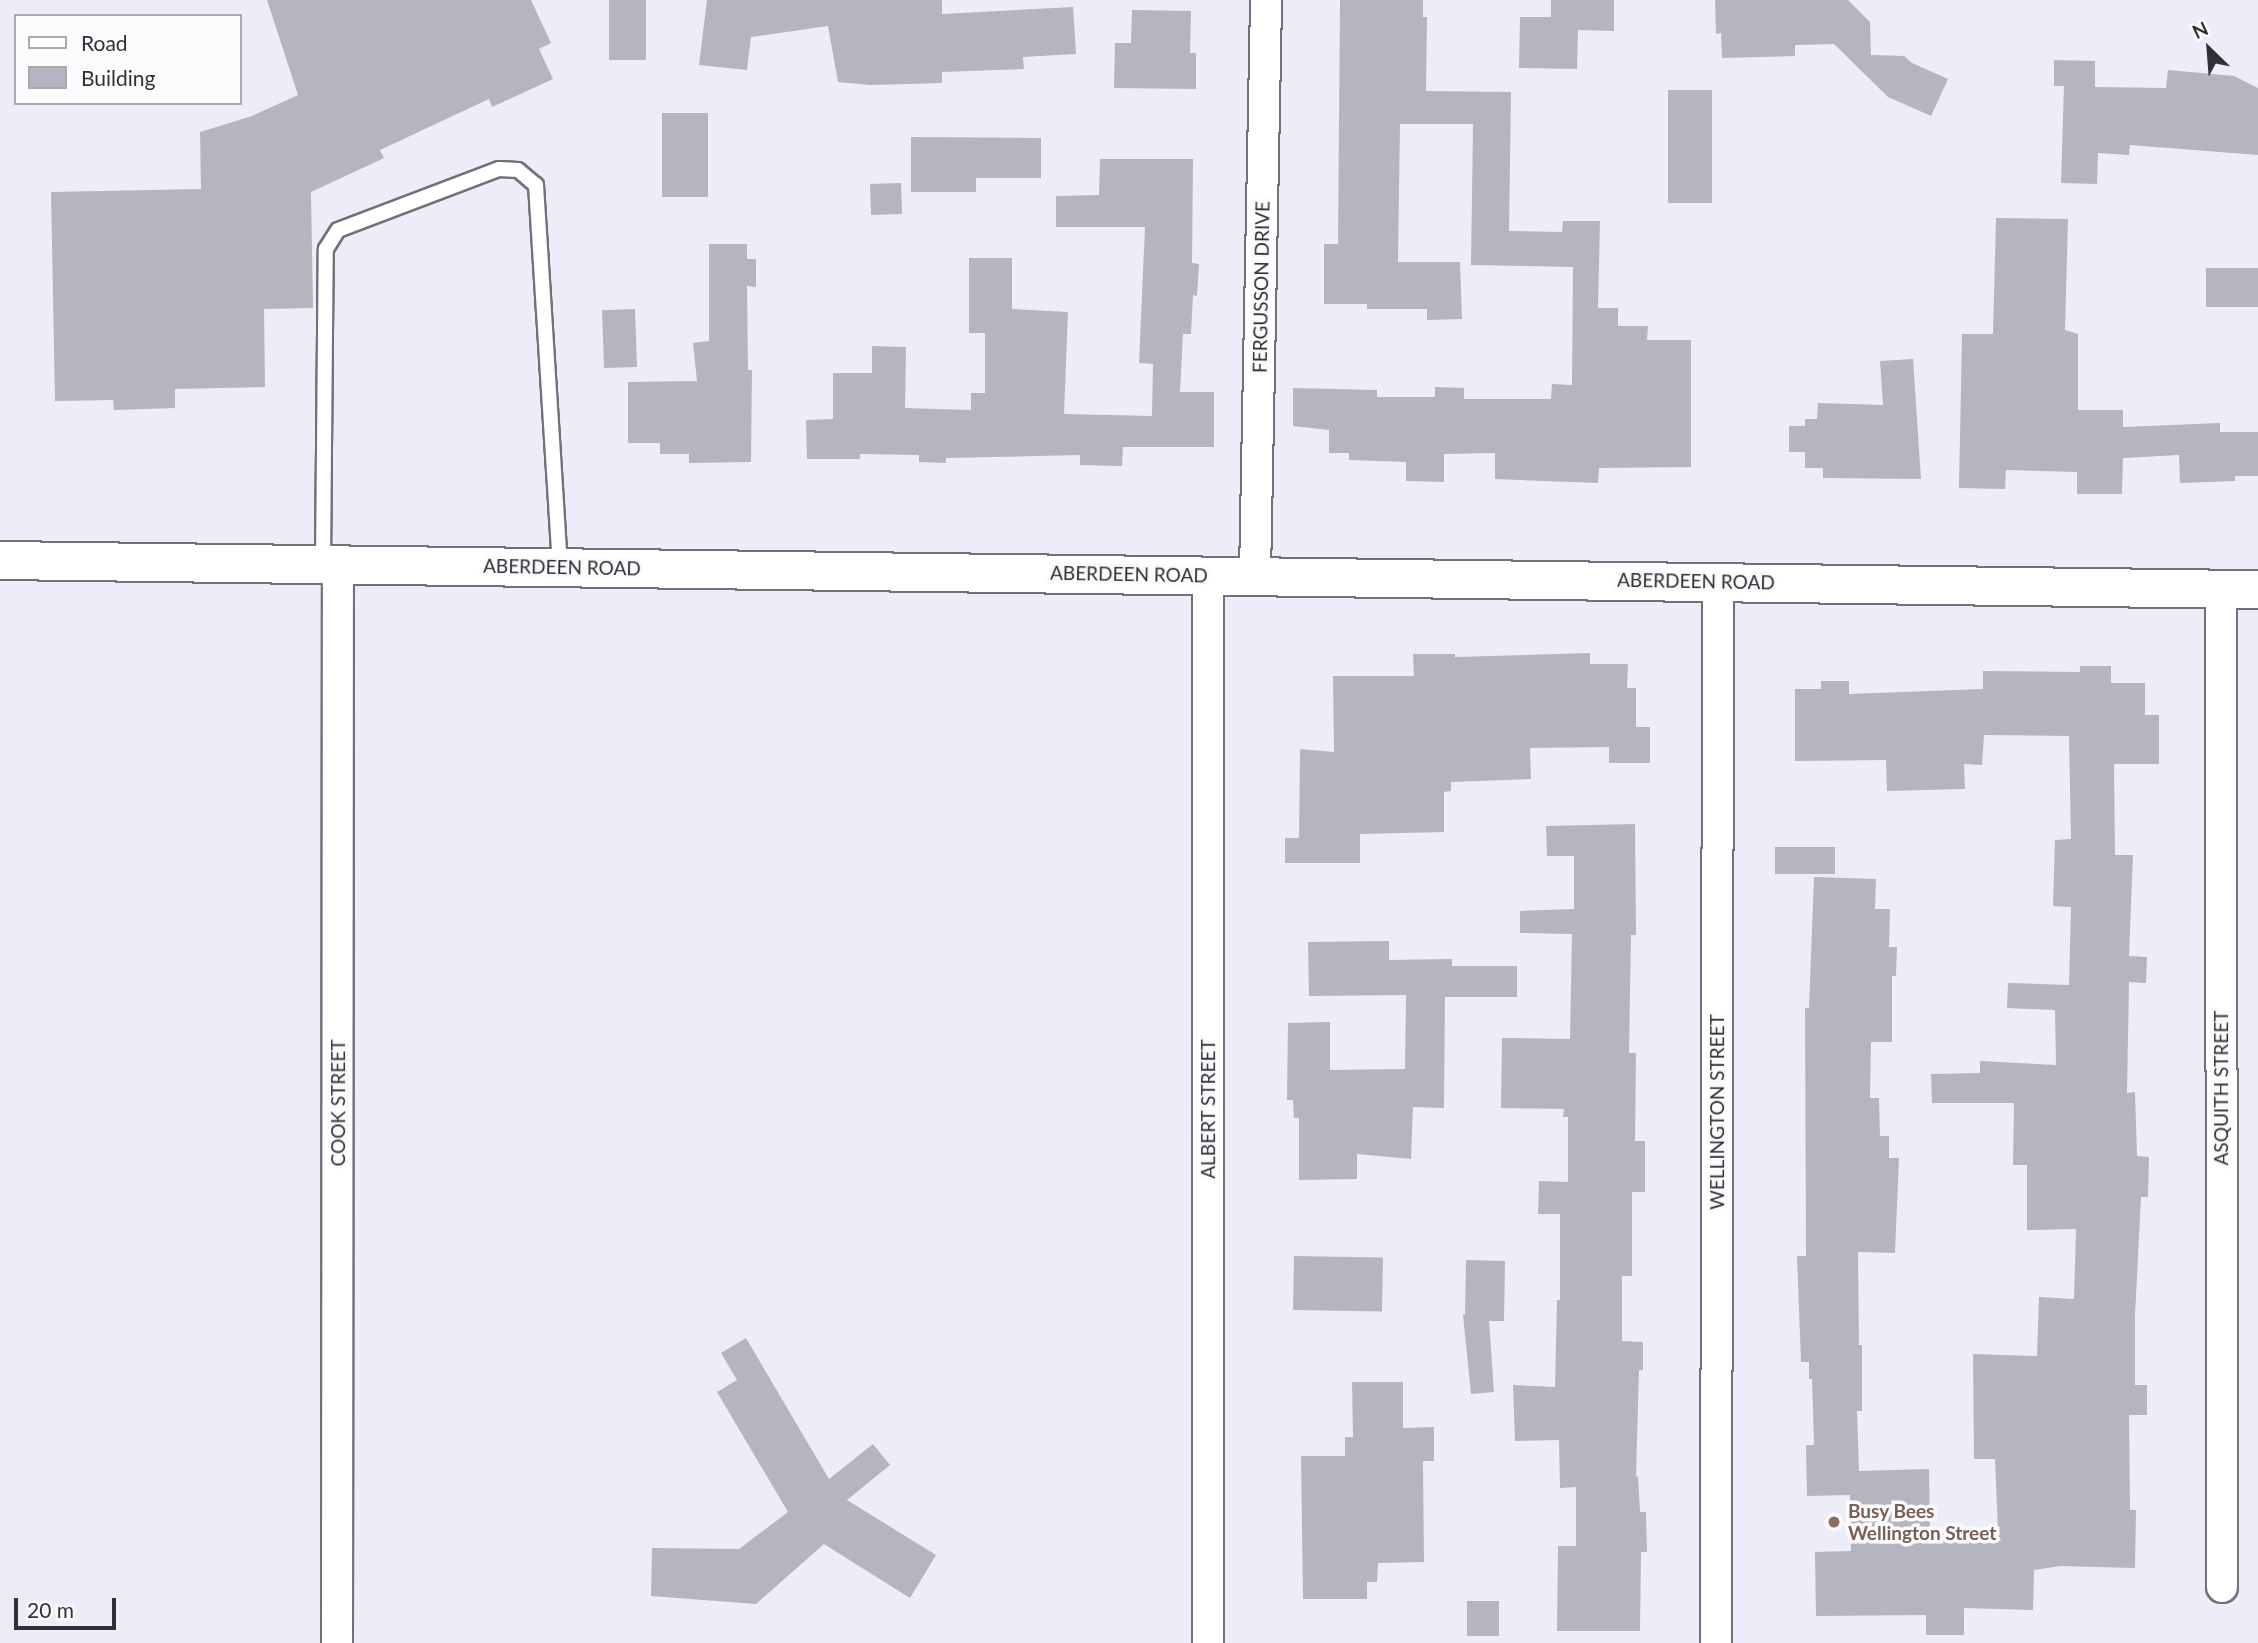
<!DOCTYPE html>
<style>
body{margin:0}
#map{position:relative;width:2258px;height:1643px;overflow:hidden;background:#ecedf9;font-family:Lato,sans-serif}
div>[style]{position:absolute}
.building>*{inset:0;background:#b4b5c1;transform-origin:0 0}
.roads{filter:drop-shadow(2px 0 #71717c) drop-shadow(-2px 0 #71717c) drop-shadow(0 2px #71717c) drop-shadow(0 -2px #71717c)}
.service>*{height:14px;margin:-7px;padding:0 7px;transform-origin:7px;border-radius:7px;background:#fff}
.minor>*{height:30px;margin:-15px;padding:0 15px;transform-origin:15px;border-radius:15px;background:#fff}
.tertiary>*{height:37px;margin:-18.5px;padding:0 18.5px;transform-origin:18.5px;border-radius:18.5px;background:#fff}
.dots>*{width:19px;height:19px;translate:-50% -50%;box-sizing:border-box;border:4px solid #fbfbfd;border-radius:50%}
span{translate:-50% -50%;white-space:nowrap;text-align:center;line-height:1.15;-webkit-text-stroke:7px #fbfbfd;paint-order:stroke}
.street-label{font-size:19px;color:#303135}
.education-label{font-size:19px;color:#785e54;font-weight:700}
.left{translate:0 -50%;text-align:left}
.legend{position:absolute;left:14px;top:14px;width:228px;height:91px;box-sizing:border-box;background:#fbfbfd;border:2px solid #aaaaad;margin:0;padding:9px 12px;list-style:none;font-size:21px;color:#303135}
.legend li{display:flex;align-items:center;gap:14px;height:35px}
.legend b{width:35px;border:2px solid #aaaaad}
.north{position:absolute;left:2174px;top:14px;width:70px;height:70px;-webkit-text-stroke:5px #fbfbfd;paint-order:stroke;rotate:335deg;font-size:19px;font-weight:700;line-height:28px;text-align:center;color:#303135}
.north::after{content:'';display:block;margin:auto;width:24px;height:32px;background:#303135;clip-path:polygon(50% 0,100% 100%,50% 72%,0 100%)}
.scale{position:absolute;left:14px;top:1598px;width:102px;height:32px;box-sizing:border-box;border:4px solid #303135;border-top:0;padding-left:9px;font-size:21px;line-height:24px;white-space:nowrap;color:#303135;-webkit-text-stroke:5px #fbfbfd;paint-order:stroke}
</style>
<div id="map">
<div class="building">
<i style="clip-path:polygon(267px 0,531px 0,551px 43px,539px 49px,553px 79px,492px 107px,489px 99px,380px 150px,384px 158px,311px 192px,313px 308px,264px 309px,265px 387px,175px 389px,175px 408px,114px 410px,113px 400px,55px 401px,51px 192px,201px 189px,200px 132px,252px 116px,298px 95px)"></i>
<i style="left:609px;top:0;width:37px;height:60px"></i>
<i style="clip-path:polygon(707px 0,942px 0,942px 14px,1073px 7px,1076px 54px,1023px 57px,1024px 69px,942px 72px,942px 83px,870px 85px,838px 82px,828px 26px,751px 37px,747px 70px,699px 65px)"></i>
<i style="clip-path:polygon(1340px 0,1423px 0,1423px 17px,1427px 17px,1426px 91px,1511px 92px,1509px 231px,1562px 232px,1563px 221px,1600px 221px,1598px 308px,1618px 308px,1618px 326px,1648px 326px,1647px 340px,1691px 340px,1691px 467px,1599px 468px,1598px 483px,1495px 479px,1495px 453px,1444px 454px,1444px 482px,1406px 481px,1406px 462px,1349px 460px,1349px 453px,1329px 453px,1329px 430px,1293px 426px,1293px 388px,1377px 390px,1377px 397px,1435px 397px,1435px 387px,1464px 388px,1464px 399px,1551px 399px,1552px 384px,1572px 385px,1573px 267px,1471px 265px,1473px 124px,1400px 124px,1398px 262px,1460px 262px,1462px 319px,1427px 320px,1427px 309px,1367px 309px,1367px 304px,1324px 304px,1324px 244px,1338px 244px)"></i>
<i style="clip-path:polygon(1551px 0,1614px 0,1614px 31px,1578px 30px,1577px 69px,1519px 68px,1520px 17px,1551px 17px)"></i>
<i style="clip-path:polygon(1715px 0,1848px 0,1870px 22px,1871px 55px,1904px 56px,1912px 63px,1948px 79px,1931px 116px,1888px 97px,1834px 44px,1795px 45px,1795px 56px,1722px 58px,1721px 33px,1716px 34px)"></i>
<i style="clip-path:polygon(1132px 10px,1191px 11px,1190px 53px,1196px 53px,1196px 89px,1114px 88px,1115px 43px,1131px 43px)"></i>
<i style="clip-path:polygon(2054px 60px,2095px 61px,2095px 87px,2166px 88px,2168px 70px,2234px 76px,2258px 88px,2258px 155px,2130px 145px,2129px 155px,2098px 153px,2097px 184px,2061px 183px,2064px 86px,2054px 86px)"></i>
<i style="left:1668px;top:90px;width:44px;height:113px"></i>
<i style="left:708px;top:113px;width:84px;height:46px;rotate:90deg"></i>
<i style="clip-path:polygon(911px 137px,1041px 138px,1041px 178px,976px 178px,976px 192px,911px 192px)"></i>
<i style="clip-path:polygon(1100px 159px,1193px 159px,1192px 263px,1199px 264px,1197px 296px,1193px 295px,1191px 334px,1183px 334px,1180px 392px,1214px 392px,1214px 447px,1123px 447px,1122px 466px,1080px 465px,1080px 455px,946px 458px,946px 463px,919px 462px,919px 455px,860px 454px,860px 459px,807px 459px,806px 420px,833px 419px,833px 373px,872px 373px,872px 346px,906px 347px,905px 408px,971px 410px,971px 393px,985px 393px,985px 333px,969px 333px,969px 258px,1012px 258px,1012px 309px,1068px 312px,1064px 414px,1152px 416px,1153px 364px,1139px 363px,1145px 227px,1056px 227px,1056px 196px,1099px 195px)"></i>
<i style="left:901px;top:183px;width:31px;height:31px;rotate:88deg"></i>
<i style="clip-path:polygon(1996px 218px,2068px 219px,2065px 330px,2078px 334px,2078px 410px,2123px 410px,2123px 427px,2220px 423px,2220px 432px,2258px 432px,2258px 476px,2235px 476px,2235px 481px,2180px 483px,2179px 455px,2123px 458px,2122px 494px,2077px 494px,2077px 472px,2006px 470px,2005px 489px,1959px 488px,1962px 334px,1993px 334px)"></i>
<i style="clip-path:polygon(709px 244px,747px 244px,747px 259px,756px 259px,756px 287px,747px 286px,748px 370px,752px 370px,751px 462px,689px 463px,689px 454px,660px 454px,660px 443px,628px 443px,628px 382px,697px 381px,693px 343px,709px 341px)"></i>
<i style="left:2258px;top:268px;width:39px;height:52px;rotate:90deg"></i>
<i style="left:635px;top:309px;width:58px;height:33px;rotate:88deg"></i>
<i style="clip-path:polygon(1913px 359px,1921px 479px,1823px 478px,1823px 468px,1805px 468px,1805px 452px,1789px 452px,1789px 426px,1805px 426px,1805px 419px,1817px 419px,1818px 403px,1883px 405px,1880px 361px)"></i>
<i style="clip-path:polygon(1590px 653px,1590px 664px,1628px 664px,1627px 688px,1636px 688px,1636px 727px,1650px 727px,1650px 763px,1609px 763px,1609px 747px,1530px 748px,1531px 779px,1451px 782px,1451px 791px,1444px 792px,1444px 832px,1360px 834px,1360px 863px,1285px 863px,1285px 838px,1299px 838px,1300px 749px,1334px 752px,1333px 676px,1414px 676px,1413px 654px,1455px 654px,1455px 657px)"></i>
<i style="clip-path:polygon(2080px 666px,2111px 666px,2111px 683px,2145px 683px,2145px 715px,2159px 715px,2159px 764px,2114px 764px,2115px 855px,2133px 855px,2129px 956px,2147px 957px,2146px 983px,2129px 982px,2127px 1093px,2135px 1092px,2137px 1156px,2149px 1157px,2148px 1197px,2141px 1197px,2135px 1316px,2135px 1385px,2147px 1385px,2147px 1415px,2129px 1415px,2130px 1510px,2136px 1510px,2135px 1568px,2061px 1566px,2034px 1570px,2033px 1610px,1964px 1608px,1964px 1635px,1926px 1635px,1926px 1615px,1816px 1616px,1815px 1552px,1851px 1551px,1850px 1495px,1807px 1496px,1806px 1445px,1814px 1445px,1812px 1379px,1809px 1379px,1809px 1362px,1801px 1362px,1797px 1256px,1806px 1256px,1805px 1008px,1809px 1008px,1814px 877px,1876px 879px,1875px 909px,1890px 909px,1889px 947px,1897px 947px,1896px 976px,1892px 976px,1892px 1042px,1871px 1042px,1870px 1098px,1879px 1098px,1880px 1136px,1889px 1136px,1889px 1158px,1899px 1158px,1895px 1253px,1858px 1252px,1859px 1345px,1862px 1345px,1862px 1411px,1857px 1411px,1859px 1471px,1929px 1469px,1930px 1531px,1998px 1532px,1995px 1459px,1974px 1459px,1973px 1354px,2037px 1356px,2039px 1297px,2074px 1299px,2076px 1229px,2027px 1230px,2027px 1165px,2013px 1165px,2014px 1103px,1932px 1103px,1931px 1074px,1980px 1073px,1980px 1061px,2056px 1065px,2055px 1010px,2007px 1008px,2008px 983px,2069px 985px,2071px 907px,2053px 906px,2055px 840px,2071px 839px,2069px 736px,1984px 735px,1982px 765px,1964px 764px,1965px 789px,1887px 791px,1886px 760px,1795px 761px,1795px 689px,1821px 689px,1821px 681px,1849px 681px,1849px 694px,1983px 689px,1983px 671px,2080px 672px)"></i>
<i style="clip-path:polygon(1635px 824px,1636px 935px,1631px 935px,1629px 1053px,1636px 1053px,1635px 1141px,1645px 1141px,1645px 1192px,1632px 1192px,1632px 1276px,1622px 1276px,1622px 1341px,1643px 1342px,1643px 1370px,1639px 1370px,1636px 1477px,1638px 1476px,1640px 1512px,1646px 1512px,1647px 1552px,1641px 1552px,1640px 1631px,1557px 1631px,1558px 1546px,1576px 1546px,1576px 1487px,1560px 1488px,1559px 1440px,1515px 1441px,1513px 1385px,1555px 1387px,1557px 1300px,1560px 1300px,1560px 1214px,1538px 1214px,1539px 1181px,1568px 1182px,1568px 1117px,1563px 1117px,1564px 1109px,1501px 1108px,1502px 1038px,1570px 1039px,1572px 934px,1520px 933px,1520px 911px,1574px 909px,1574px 856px,1547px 856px,1546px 826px)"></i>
<i style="left:1835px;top:847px;width:27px;height:60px;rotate:90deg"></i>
<i style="clip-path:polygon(1389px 941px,1389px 960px,1452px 959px,1452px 966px,1517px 966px,1517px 997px,1445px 997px,1444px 1108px,1413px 1107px,1411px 1159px,1357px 1154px,1357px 1179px,1299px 1180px,1299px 1118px,1294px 1118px,1293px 1100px,1287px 1100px,1288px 1023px,1330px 1022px,1330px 1070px,1405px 1069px,1406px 995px,1309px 996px,1308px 942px)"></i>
<i style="left:1294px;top:1256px;width:89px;height:54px;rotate:1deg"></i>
<i style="clip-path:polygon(1466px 1260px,1505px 1261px,1504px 1321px,1489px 1321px,1494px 1392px,1471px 1394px,1463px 1315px,1465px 1315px)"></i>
<i style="clip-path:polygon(746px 1338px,829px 1479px,873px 1444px,890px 1465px,847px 1500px,936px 1555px,910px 1598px,824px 1544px,756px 1604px,651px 1596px,652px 1548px,739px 1549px,788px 1512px,717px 1392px,737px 1380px,721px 1353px)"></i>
<i style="clip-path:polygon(1352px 1382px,1403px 1382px,1403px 1428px,1434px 1427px,1434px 1461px,1423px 1461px,1424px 1562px,1378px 1563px,1377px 1582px,1367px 1582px,1367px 1599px,1303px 1599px,1301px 1456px,1345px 1456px,1345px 1437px,1353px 1437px)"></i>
<i style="left:1467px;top:1601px;width:32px;height:35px"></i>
</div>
<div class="roads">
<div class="service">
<i style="left:323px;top:563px;width:314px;rotate:-89.5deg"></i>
<i style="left:326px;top:249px;width:22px;rotate:-58deg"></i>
<i style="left:338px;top:230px;width:172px;rotate:-20.8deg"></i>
<i style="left:499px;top:169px;width:19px;rotate:3deg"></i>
<i style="left:518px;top:170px;width:23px;rotate:40deg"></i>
<i style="left:536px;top:185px;width:383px;rotate:86.4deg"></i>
</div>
<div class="minor">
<i style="left:1255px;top:575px;width:575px;rotate:-88.9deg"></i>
<i style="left:2221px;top:588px;width:999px;rotate:89.94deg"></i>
<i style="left:337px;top:1643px;width:1079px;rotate:-89.95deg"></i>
<i style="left:1208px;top:1643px;width:1068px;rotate:-90deg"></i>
<i style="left:1716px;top:1643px;width:1062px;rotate:-89.89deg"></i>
</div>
<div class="tertiary">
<i style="left:0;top:560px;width:2258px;rotate:0.74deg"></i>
</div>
</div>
<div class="dots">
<i style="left:1834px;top:1522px;background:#8d6e63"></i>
</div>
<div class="street-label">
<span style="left:1261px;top:287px;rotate:-89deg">FERGUSSON DRIVE</span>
<span style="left:562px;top:567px;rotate:1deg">ABERDEEN ROAD</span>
<span style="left:1129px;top:574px;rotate:1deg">ABERDEEN ROAD</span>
<span style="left:1696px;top:581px;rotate:1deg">ABERDEEN ROAD</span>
<span style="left:2221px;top:1088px;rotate:-90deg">ASQUITH STREET</span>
<span style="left:338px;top:1103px;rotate:-90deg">COOK STREET</span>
<span style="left:1208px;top:1109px;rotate:-90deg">ALBERT STREET</span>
<span style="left:1717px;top:1112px;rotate:-90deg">WELLINGTON STREET</span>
</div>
<div class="education-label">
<span class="left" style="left:1848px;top:1522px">Busy Bees<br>Wellington Street</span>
</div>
<ul class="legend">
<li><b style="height:9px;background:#fff"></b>Road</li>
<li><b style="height:19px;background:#b4b5c1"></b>Building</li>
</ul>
<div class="north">N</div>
<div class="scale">20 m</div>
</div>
